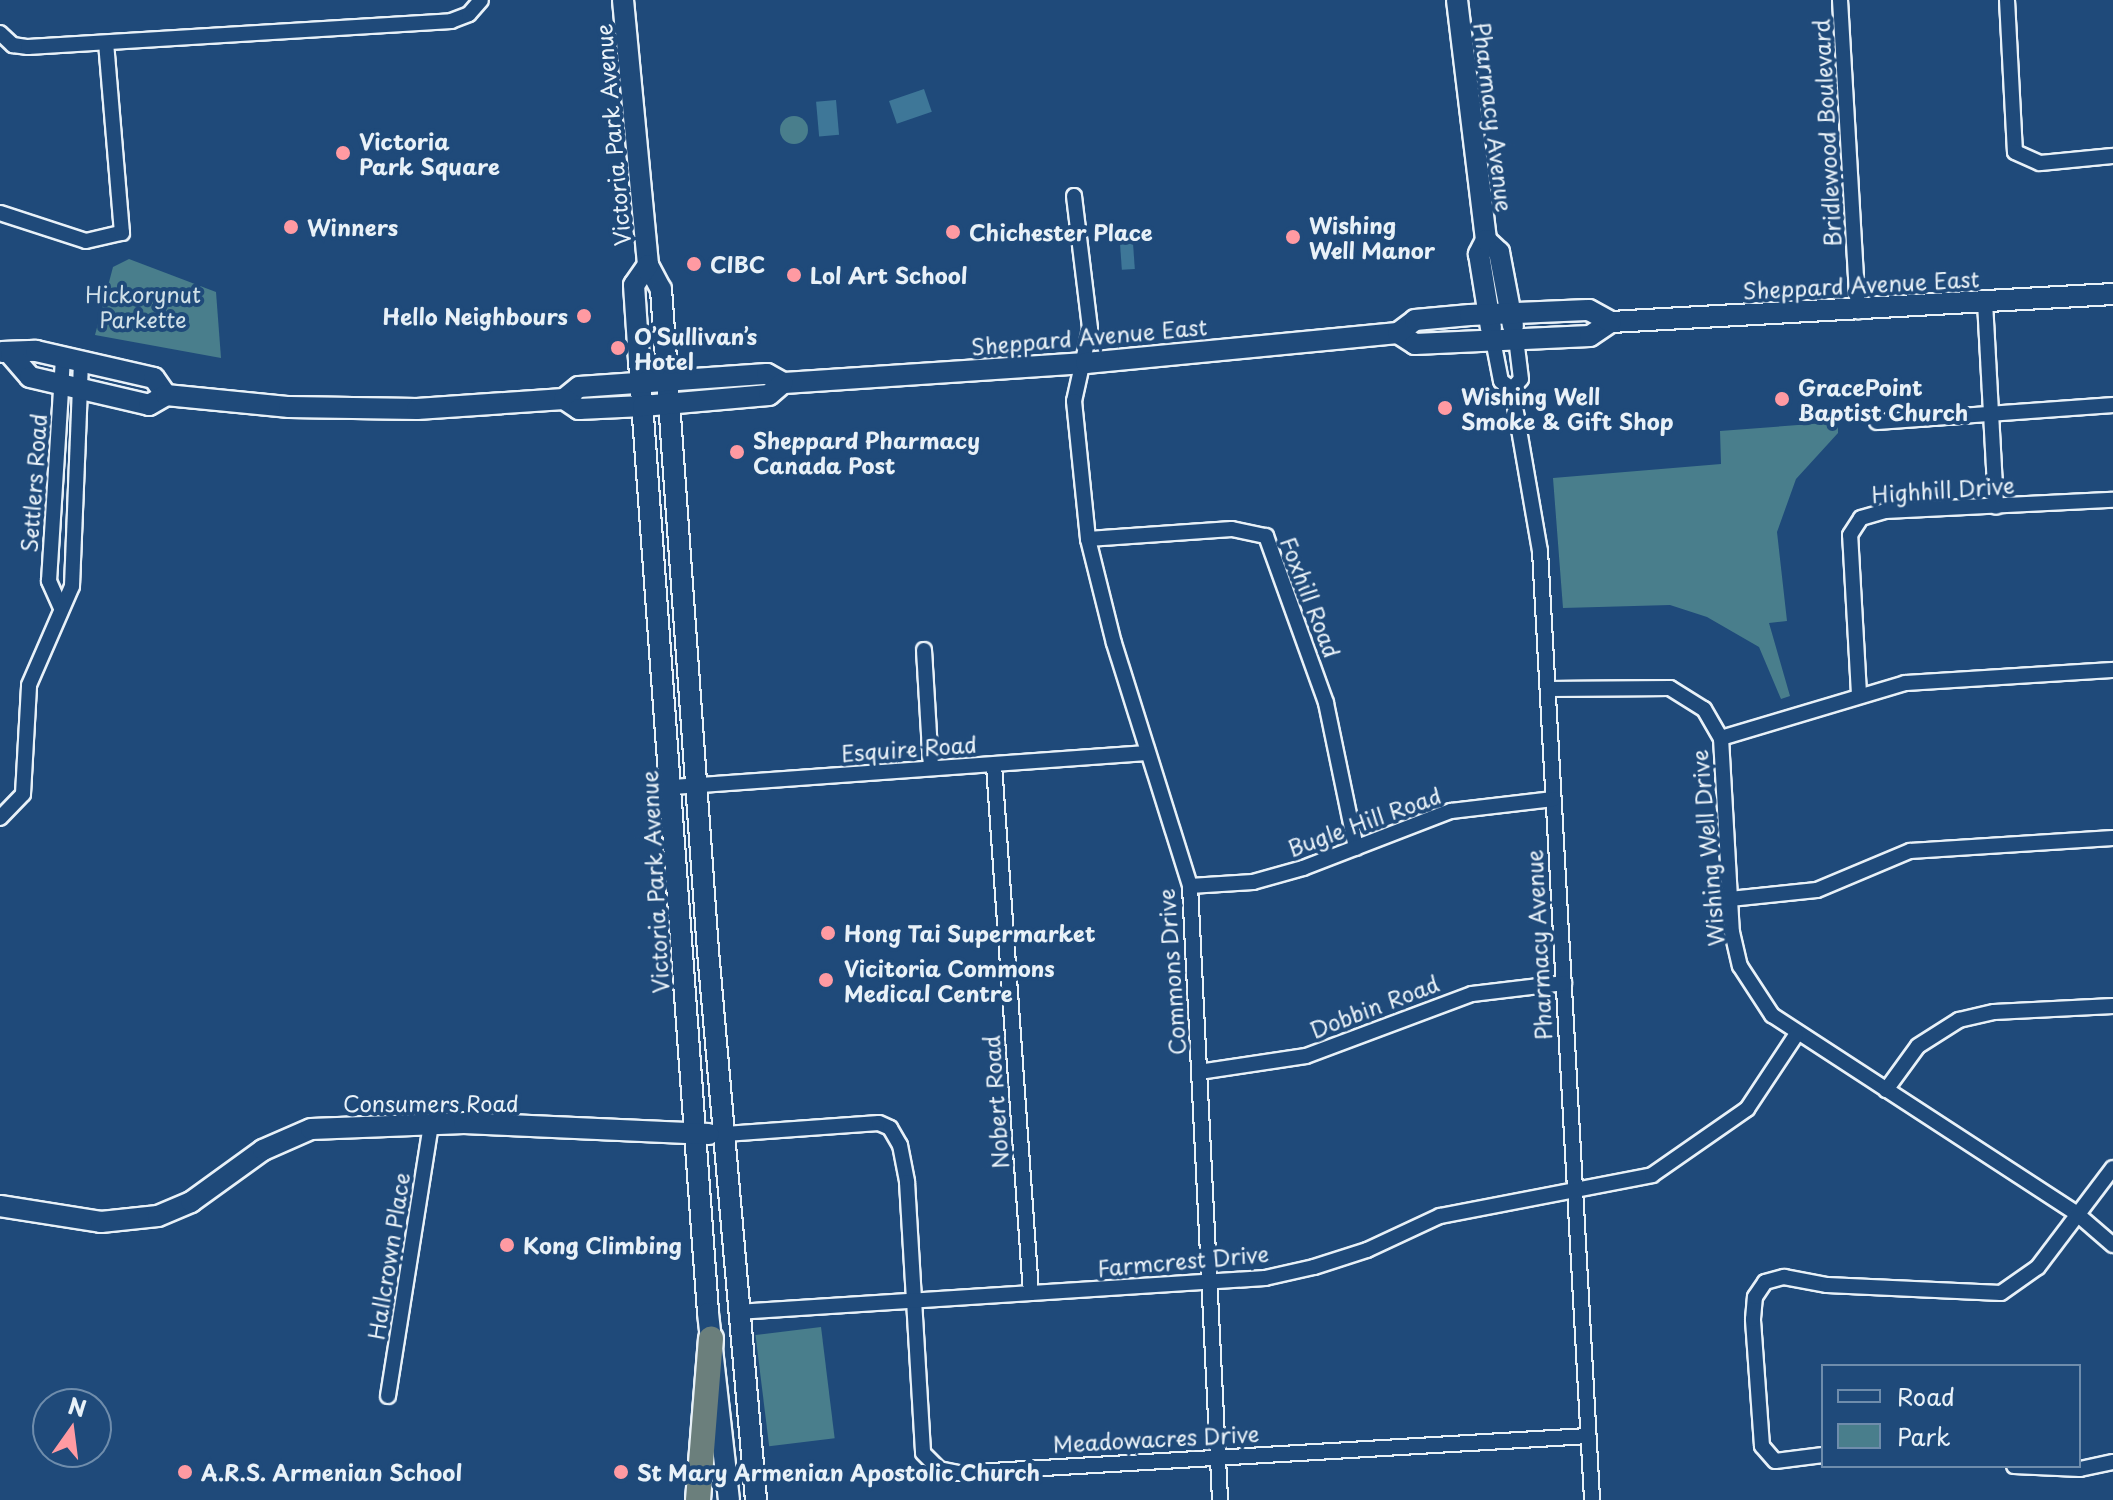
<!DOCTYPE html>
<meta charset="utf-8">
<style>
body{margin:0}
#map{position:relative;width:2113px;height:1500px;overflow:hidden;background:#1f4a7a;font-family:"Playpen Sans",sans-serif}
div>[style]{position:absolute}
.green>*{inset:0;background:#497e8c;transform-origin:0 0}
.round{border-radius:50%}
.water>*{inset:0;background:#3e7798;transform-origin:0 0}
.roads{filter:drop-shadow(2px 0 #e8f1f8) drop-shadow(-2px 0 #e8f1f8) drop-shadow(0 2px #e8f1f8) drop-shadow(0 -2px #e8f1f8)}
.street>*{height:14px;margin:-7px;padding:0 7px;transform-origin:7px;border-radius:7px;background:#1f4a7a}
.secondary>*{height:20px;margin:-10px;padding:0 10px;transform-origin:10px;border-radius:10px;background:#1f4a7a}
.highway>*{height:24px;margin:-12px;padding:0 12px;transform-origin:12px;border-radius:12px;background:#6b7f7c}
.dots>*{width:22px;height:22px;translate:-50% -50%;box-sizing:border-box;border:4px solid #1f4a7a;border-radius:50%}
span{translate:-50% -50%;white-space:nowrap;text-align:center;line-height:1.15;-webkit-text-stroke:8px #1f4a7a;paint-order:stroke}
.street-label{font-size:22px;color:#e8f1f8}
.poi-label{font-size:22px;color:#e8f1f8;font-weight:700}
.left{translate:0 -50%;text-align:left}
.right{translate:-100% -50%;text-align:right}
.park-label{font-size:22px;color:#d0e0e8}
.legend{position:absolute;left:1821px;top:1364px;width:260px;height:104px;box-sizing:border-box;background:#1f4a7a;border:2px solid #6f8dac;margin:0;padding:10px 14px;list-style:none;font-size:24px;color:#e8f1f8}
.legend li{display:flex;align-items:center;gap:16px;height:40px}
.legend b{width:40px;border:2px solid #6f8dac}
.north{position:absolute;left:32px;top:1388px;width:80px;height:80px;box-sizing:border-box;background:#1f4a7a;border:2px solid #6f8dac;border-radius:50%;rotate:14deg;font-size:22px;font-weight:700;line-height:32px;text-align:center;color:#e8f1f8}
.north::after{content:'';display:block;margin:auto;width:28px;height:36px;background:#ff9aa2;clip-path:polygon(50% 0,100% 100%,50% 72%,0 100%)}
</style>
<div id="map">
<div class="green">
<i class="round" style="left:780px;top:116px;width:28px;height:28px"></i>
<i style="clip-path:polygon(129px 259px,216px 292px,221px 358px,95px 335px,113px 267px)"></i>
<i style="clip-path:polygon(1838px 422px,1838px 433px,1796px 479px,1777px 532px,1787px 621px,1769px 623px,1790px 696px,1781px 699px,1759px 647px,1707px 617px,1670px 605px,1563px 608px,1553px 478px,1721px 464px,1720px 431px)"></i>
<i style="left:821px;top:1327px;width:112px;height:66px;rotate:83deg"></i>
</div>
<div class="water">
<i style="left:924px;top:89px;width:24px;height:37px;rotate:71deg"></i>
<i style="left:836px;top:100px;width:35px;height:20px;rotate:85deg"></i>
<i style="left:1133px;top:243px;width:26px;height:13px;rotate:86deg"></i>
</div>
<div class="roads">
<div class="street">
<i style="left:1840px;top:0;width:312px;rotate:86.7deg"></i>
<i style="left:2007px;top:0;width:152px;rotate:87deg"></i>
<i style="left:2015px;top:152px;width:27px;rotate:24deg"></i>
<i style="left:2040px;top:163px;width:73px;rotate:-5.5deg"></i>
<i style="left:0;top:33px;width:18px;rotate:43deg"></i>
<i style="left:13px;top:45px;width:15px;rotate:8deg"></i>
<i style="left:28px;top:47px;width:424px;rotate:-3.5deg"></i>
<i style="left:451px;top:21px;width:19px;rotate:-21deg"></i>
<i style="left:469px;top:14px;width:18px;rotate:-49deg"></i>
<i style="left:1074px;top:196px;width:134px;rotate:83.1deg"></i>
<i style="left:1090px;top:329px;width:74px;rotate:102.5deg"></i>
<i style="left:1074px;top:401px;width:139px;rotate:84.2deg"></i>
<i style="left:1088px;top:539px;width:107px;rotate:76deg"></i>
<i style="left:1114px;top:643px;width:255px;rotate:72.6deg"></i>
<i style="left:1190px;top:886px;width:615px;rotate:87.2deg"></i>
<i style="left:0;top:213px;width:90px;rotate:18deg"></i>
<i style="left:86px;top:241px;width:37px;rotate:-13deg"></i>
<i style="left:122px;top:233px;width:190px;rotate:-94.8deg"></i>
<i style="left:1985px;top:302px;width:205px;rotate:86.9deg"></i>
<i style="left:1493px;top:340px;width:42px;rotate:79deg"></i>
<i style="left:1501px;top:381px;width:14px;rotate:36deg"></i>
<i style="left:1512px;top:389px;width:164px;rotate:80.2deg"></i>
<i style="left:1540px;top:551px;width:950px;rotate:86.86deg"></i>
<i style="left:1512px;top:389px;width:13px;rotate:-48deg"></i>
<i style="left:1521px;top:379px;width:41px;rotate:-97deg"></i>
<i style="left:1877px;top:422px;width:237px;rotate:-4.1deg"></i>
<i style="left:1088px;top:539px;width:144px;rotate:-4deg"></i>
<i style="left:1232px;top:529px;width:35px;rotate:12deg"></i>
<i style="left:1266px;top:536px;width:177px;rotate:70.2deg"></i>
<i style="left:1326px;top:703px;width:148px;rotate:78.3deg"></i>
<i style="left:61px;top:608px;width:30px;rotate:-114deg"></i>
<i style="left:49px;top:581px;width:223px;rotate:-86.4deg"></i>
<i style="left:924px;top:650px;width:117px;rotate:86.6deg"></i>
<i style="left:1549px;top:689px;width:121px;rotate:-0.5deg"></i>
<i style="left:1670px;top:688px;width:40px;rotate:32deg"></i>
<i style="left:1704px;top:709px;width:34px;rotate:60deg"></i>
<i style="left:1721px;top:738px;width:194px;rotate:86.8deg"></i>
<i style="left:1732px;top:932px;width:35px;rotate:77deg"></i>
<i style="left:1740px;top:966px;width:59px;rotate:56.9deg"></i>
<i style="left:1772px;top:1015px;width:363px;rotate:33.1deg"></i>
<i style="left:2076px;top:1213px;width:49px;rotate:40.9deg"></i>
<i style="left:1859px;top:694px;width:159px;rotate:-93.2deg"></i>
<i style="left:1850px;top:535px;width:20px;rotate:-57deg"></i>
<i style="left:1861px;top:518px;width:25px;rotate:-16deg"></i>
<i style="left:1885px;top:511px;width:228px;rotate:-2.8deg"></i>
<i style="left:1721px;top:738px;width:192px;rotate:-16.6deg"></i>
<i style="left:1905px;top:683px;width:208px;rotate:-3.6deg"></i>
<i style="left:994px;top:765px;width:529px;rotate:85.99deg"></i>
<i style="left:673px;top:787px;width:475px;rotate:-4.1deg"></i>
<i style="left:0;top:818px;width:33px;rotate:-46deg"></i>
<i style="left:23px;top:794px;width:109px;rotate:-86.8deg"></i>
<i style="left:29px;top:685px;width:108px;rotate:-66.5deg"></i>
<i style="left:72px;top:586px;width:223px;rotate:-87.7deg"></i>
<i style="left:1190px;top:886px;width:63px;rotate:-3.6deg"></i>
<i style="left:1253px;top:882px;width:52px;rotate:-15.6deg"></i>
<i style="left:1303px;top:868px;width:159px;rotate:-21.1deg"></i>
<i style="left:1451px;top:811px;width:103px;rotate:-6.7deg"></i>
<i style="left:1730px;top:899px;width:87px;rotate:-5.9deg"></i>
<i style="left:1817px;top:890px;width:101px;rotate:-22.8deg"></i>
<i style="left:1910px;top:851px;width:203px;rotate:-3.7deg"></i>
<i style="left:1199px;top:1072px;width:108px;rotate:-8.5deg"></i>
<i style="left:1306px;top:1056px;width:177px;rotate:-20.5deg"></i>
<i style="left:1472px;top:994px;width:93px;rotate:-6.8deg"></i>
<i style="left:1886px;top:1090px;width:54px;rotate:-54deg"></i>
<i style="left:1918px;top:1046px;width:49px;rotate:-32.4deg"></i>
<i style="left:1959px;top:1020px;width:36px;rotate:-13deg"></i>
<i style="left:1994px;top:1012px;width:119px;rotate:-2.9deg"></i>
<i style="left:725px;top:1134px;width:154px;rotate:-4.1deg"></i>
<i style="left:879px;top:1123px;width:12px;rotate:24deg"></i>
<i style="left:890px;top:1128px;width:20px;rotate:60deg"></i>
<i style="left:900px;top:1145px;width:38px;rotate:79deg"></i>
<i style="left:907px;top:1182px;width:271px;rotate:86.6deg"></i>
<i style="left:923px;top:1453px;width:23px;rotate:45deg"></i>
<i style="left:939px;top:1469px;width:19px;rotate:12deg"></i>
<i style="left:958px;top:1473px;width:631px;rotate:-3.36deg"></i>
<i style="left:737px;top:1312px;width:529px;rotate:-3.68deg"></i>
<i style="left:1265px;top:1278px;width:50px;rotate:-12.7deg"></i>
<i style="left:1314px;top:1267px;width:56px;rotate:-17.8deg"></i>
<i style="left:1367px;top:1250px;width:81px;rotate:-25deg"></i>
<i style="left:1440px;top:1216px;width:216px;rotate:-10.9deg"></i>
<i style="left:1652px;top:1175px;width:116px;rotate:-34.8deg"></i>
<i style="left:1747px;top:1109px;width:89px;rotate:-56.5deg"></i>
<i style="left:388px;top:1396px;width:276px;rotate:-81deg"></i>
<i style="left:1823px;top:1455px;width:48px;rotate:172.9deg"></i>
<i style="left:1775px;top:1461px;width:20px;rotate:-131deg"></i>
<i style="left:1762px;top:1446px;width:127px;rotate:-94.1deg"></i>
<i style="left:1753px;top:1319px;width:22px;rotate:-85deg"></i>
<i style="left:1755px;top:1297px;width:18px;rotate:-56deg"></i>
<i style="left:1765px;top:1282px;width:20px;rotate:-15deg"></i>
<i style="left:1784px;top:1277px;width:44px;rotate:10.5deg"></i>
<i style="left:1827px;top:1285px;width:174px;rotate:2.6deg"></i>
<i style="left:2001px;top:1293px;width:45px;rotate:-35.1deg"></i>
<i style="left:2038px;top:1267px;width:124px;rotate:-52.9deg"></i>
<i style="left:2014px;top:1466px;width:66px;rotate:2.6deg"></i>
<i style="left:2080px;top:1469px;width:34px;rotate:-12deg"></i>
</div>
<div class="secondary">
<i style="left:623px;top:0;width:266px;rotate:84.6deg"></i>
<i style="left:648px;top:265px;width:27px;rotate:62deg"></i>
<i style="left:661px;top:289px;width:664px;rotate:85.94deg"></i>
<i style="left:708px;top:951px;width:551px;rotate:85deg"></i>
<i style="left:1457px;top:0;width:242px;rotate:83.1deg"></i>
<i style="left:1486px;top:240px;width:16px;rotate:117deg"></i>
<i style="left:1479px;top:254px;width:75px;rotate:80.8deg"></i>
<i style="left:1486px;top:240px;width:18px;rotate:43deg"></i>
<i style="left:1499px;top:252px;width:75px;rotate:79.3deg"></i>
<i style="left:648px;top:265px;width:24px;rotate:125deg"></i>
<i style="left:634px;top:285px;width:76px;rotate:86.2deg"></i>
<i style="left:639px;top:361px;width:954px;rotate:85.85deg"></i>
<i style="left:708px;top:1313px;width:188px;rotate:83.6deg"></i>
<i style="left:1398px;top:333px;width:20px;rotate:33deg"></i>
<i style="left:1415px;top:344px;width:175px;rotate:-2.6deg"></i>
<i style="left:1590px;top:336px;width:25px;rotate:-34deg"></i>
<i style="left:1611px;top:322px;width:503px;rotate:-3.19deg"></i>
<i style="left:2px;top:352px;width:34px;rotate:-2deg"></i>
<i style="left:36px;top:351px;width:121px;rotate:12.9deg"></i>
<i style="left:154px;top:378px;width:21px;rotate:55deg"></i>
<i style="left:11px;top:355px;width:29px;rotate:49deg"></i>
<i style="left:30px;top:377px;width:122px;rotate:13.2deg"></i>
<i style="left:149px;top:405px;width:20px;rotate:-30deg"></i>
<i style="left:166px;top:395px;width:124px;rotate:5.6deg"></i>
<i style="left:289px;top:407px;width:128px;rotate:0.9deg"></i>
<i style="left:417px;top:409px;width:147px;rotate:-3.9deg"></i>
<i style="left:564px;top:399px;width:19px;rotate:-39deg"></i>
<i style="left:579px;top:387px;width:188px;rotate:-4deg"></i>
<i style="left:767px;top:374px;width:18px;rotate:29deg"></i>
<i style="left:783px;top:383px;width:304px;rotate:-3.8deg"></i>
<i style="left:1086px;top:363px;width:313px;rotate:-5.5deg"></i>
<i style="left:1398px;top:333px;width:21px;rotate:-37deg"></i>
<i style="left:1415px;top:320px;width:55px;rotate:-5.2deg"></i>
<i style="left:1470px;top:315px;width:119px;rotate:-2.4deg"></i>
<i style="left:1589px;top:310px;width:25px;rotate:29deg"></i>
<i style="left:564px;top:399px;width:18px;rotate:34deg"></i>
<i style="left:579px;top:409px;width:64px;rotate:-2.7deg"></i>
<i style="left:643px;top:406px;width:126px;rotate:-5deg"></i>
<i style="left:769px;top:395px;width:18px;rotate:-41deg"></i>
<i style="left:0;top:1206px;width:102px;rotate:9deg"></i>
<i style="left:101px;top:1222px;width:57px;rotate:-6deg"></i>
<i style="left:158px;top:1216px;width:36px;rotate:-23deg"></i>
<i style="left:191px;top:1202px;width:89px;rotate:-35.8deg"></i>
<i style="left:263px;top:1150px;width:52px;rotate:-23.6deg"></i>
<i style="left:311px;top:1129px;width:153px;rotate:-2.2deg"></i>
<i style="left:464px;top:1123px;width:245px;rotate:2.6deg"></i>
</div>
<div class="highway">
<i style="left:698px;top:1500px;width:162px;rotate:-85.4deg"></i>
</div>
</div>
<div class="dots">
<i style="left:343px;top:153px;background:#ff9aa2"></i>
<i style="left:291px;top:227px;background:#ff9aa2"></i>
<i style="left:953px;top:232px;background:#ff9aa2"></i>
<i style="left:1293px;top:237px;background:#ff9aa2"></i>
<i style="left:694px;top:264px;background:#ff9aa2"></i>
<i style="left:794px;top:275px;background:#ff9aa2"></i>
<i style="left:584px;top:316px;background:#ff9aa2"></i>
<i style="left:618px;top:348px;background:#ff9aa2"></i>
<i style="left:1782px;top:399px;background:#ff9aa2"></i>
<i style="left:1445px;top:408px;background:#ff9aa2"></i>
<i style="left:737px;top:452px;background:#ff9aa2"></i>
<i style="left:828px;top:933px;background:#ff9aa2"></i>
<i style="left:826px;top:980px;background:#ff9aa2"></i>
<i style="left:507px;top:1245px;background:#ff9aa2"></i>
<i style="left:185px;top:1472px;background:#ff9aa2"></i>
<i style="left:621px;top:1472px;background:#ff9aa2"></i>
</div>
<div class="street-label">
<span style="left:1494px;top:117px;rotate:83deg">Pharmacy Avenue</span>
<span style="left:1826px;top:133px;rotate:-93deg">Bridlewood Boulevard</span>
<span style="left:612px;top:135px;rotate:-95deg">Victoria Park Avenue</span>
<span style="left:1861px;top:284px;rotate:-3deg">Sheppard Avenue East</span>
<span style="left:1089px;top:336px;rotate:-5deg">Sheppard Avenue East</span>
<span style="left:33px;top:483px;rotate:-86deg">Settlers Road</span>
<span style="left:1943px;top:489px;rotate:-4deg">Highhill Drive</span>
<span style="left:1311px;top:597px;rotate:69deg">Foxhill Road</span>
<span style="left:909px;top:748px;rotate:-4deg">Esquire Road</span>
<span style="left:1364px;top:821px;rotate:-20deg">Bugle Hill Road</span>
<span style="left:1707px;top:848px;rotate:-95deg">Wishing Well Drive</span>
<span style="left:654px;top:882px;rotate:-93deg">Victoria Park Avenue</span>
<span style="left:1538px;top:945px;rotate:-93deg">Pharmacy Avenue</span>
<span style="left:1171px;top:972px;rotate:-94deg">Commons Drive</span>
<span style="left:1374px;top:1006px;rotate:-21deg">Dobbin Road</span>
<span style="left:995px;top:1102px;rotate:-94deg">Nobert Road</span>
<span style="left:431px;top:1103px">Consumers Road</span>
<span style="left:388px;top:1256px;rotate:-81deg">Hallcrown Place</span>
<span style="left:1183px;top:1260px;rotate:-5deg">Farmcrest Drive</span>
<span style="left:1156px;top:1438px;rotate:-3deg">Meadowacres Drive</span>
</div>
<div class="poi-label">
<span class="left" style="left:359px;top:153px">Victoria<br>Park Square</span>
<span class="left" style="left:1309px;top:237px">Wishing<br>Well Manor</span>
<span class="left" style="left:307px;top:227px">Winners</span>
<span class="left" style="left:969px;top:232px">Chichester Place</span>
<span class="left" style="left:710px;top:264px">CIBC</span>
<span class="left" style="left:810px;top:275px">Lol Art School</span>
<span class="right" style="left:568px;top:316px">Hello Neighbours</span>
<span class="left" style="left:634px;top:348px">O’Sullivan’s<br>Hotel</span>
<span class="left" style="left:1798px;top:399px">GracePoint<br>Baptist Church</span>
<span class="left" style="left:1461px;top:408px">Wishing Well<br>Smoke &amp; Gift Shop</span>
<span class="left" style="left:753px;top:452px">Sheppard Pharmacy<br>Canada Post</span>
<span class="left" style="left:844px;top:933px">Hong Tai Supermarket</span>
<span class="left" style="left:844px;top:980px">Vicitoria Commons<br>Medical Centre</span>
<span class="left" style="left:523px;top:1245px">Kong Climbing</span>
<span class="left" style="left:201px;top:1472px">A.R.S. Armenian School</span>
<span class="left" style="left:637px;top:1472px">St Mary Armenian Apostolic Church</span>
</div>
<div class="park-label">
<span style="left:143px;top:306px">Hickorynut<br>Parkette</span>
</div>
<ul class="legend">
<li><b style="height:10px;background:#1f4a7a"></b>Road</li>
<li><b style="height:22px;background:#497e8c"></b>Park</li>
</ul>
<div class="north">N</div>
</div>
